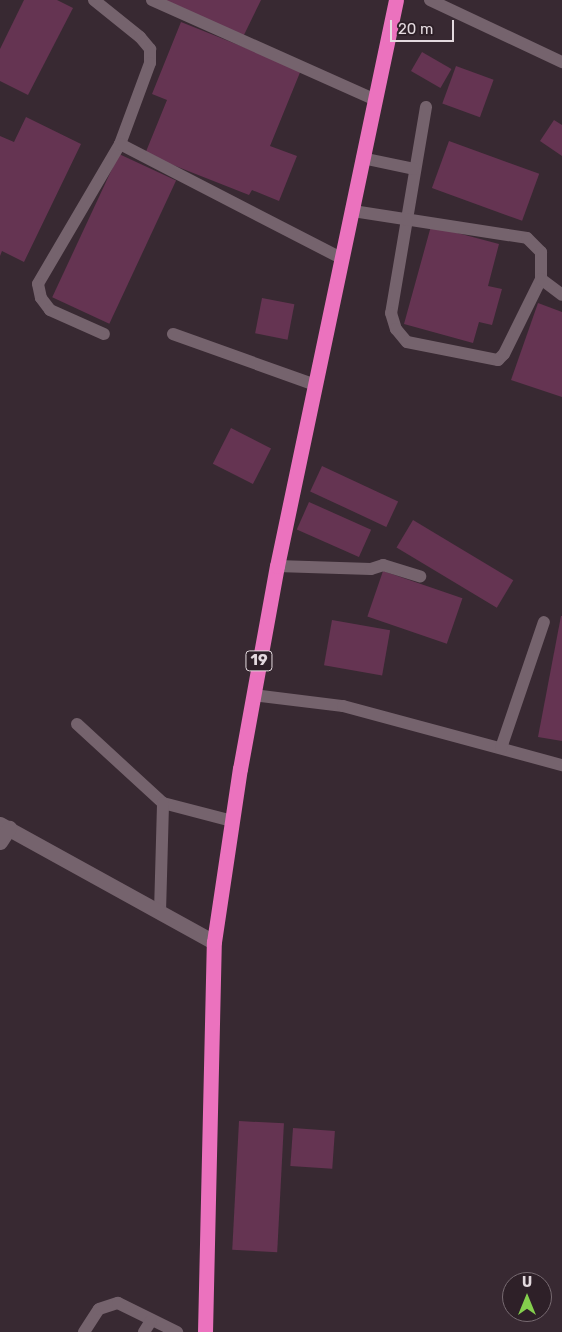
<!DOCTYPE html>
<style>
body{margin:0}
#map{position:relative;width:562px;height:1332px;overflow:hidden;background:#382932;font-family:Rubik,sans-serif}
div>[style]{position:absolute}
.building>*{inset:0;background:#653452;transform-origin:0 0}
.lane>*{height:12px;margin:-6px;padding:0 6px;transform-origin:6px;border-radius:6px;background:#75636d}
.street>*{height:15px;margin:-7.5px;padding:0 7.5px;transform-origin:7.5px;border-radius:7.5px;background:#75636d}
.highway>*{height:15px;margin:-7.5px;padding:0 7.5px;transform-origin:7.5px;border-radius:7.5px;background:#eb72be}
span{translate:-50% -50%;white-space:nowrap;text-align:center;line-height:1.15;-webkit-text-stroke:5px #2e2028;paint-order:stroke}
.shield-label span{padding:1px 4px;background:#2e2028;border:1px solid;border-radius:4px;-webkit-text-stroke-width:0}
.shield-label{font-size:15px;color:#e4dadf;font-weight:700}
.north{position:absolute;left:502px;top:1272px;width:50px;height:50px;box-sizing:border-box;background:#2e2028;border:1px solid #776a71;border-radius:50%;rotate:0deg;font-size:14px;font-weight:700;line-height:20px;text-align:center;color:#e4dadf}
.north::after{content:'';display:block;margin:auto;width:18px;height:22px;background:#84cf4d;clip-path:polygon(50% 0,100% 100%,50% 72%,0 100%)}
.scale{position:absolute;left:390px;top:20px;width:64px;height:22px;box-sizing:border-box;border:2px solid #e4dadf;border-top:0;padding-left:6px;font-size:15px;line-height:18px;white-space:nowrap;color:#e4dadf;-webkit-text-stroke:4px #2e2028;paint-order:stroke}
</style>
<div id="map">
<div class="building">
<i style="clip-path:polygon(24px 0,57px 0,73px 8px,28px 95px,0 81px,0 49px)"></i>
<i style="clip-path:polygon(161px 0,261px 0,242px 39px)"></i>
<i style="clip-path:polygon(181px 22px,301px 70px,270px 146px,297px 156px,279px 201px,252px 190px,249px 195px,145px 154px,167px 100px,152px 94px)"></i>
<i style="left:422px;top:52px;width:34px;height:22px;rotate:30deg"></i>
<i style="left:456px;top:66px;width:40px;height:40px;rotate:20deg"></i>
<i style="clip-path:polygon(26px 117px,81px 144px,24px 262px,2px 251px,0 256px,0 136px,14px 142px)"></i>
<i style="clip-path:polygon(554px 120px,562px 125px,562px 156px,540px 141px)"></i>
<i style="left:449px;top:141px;width:96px;height:50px;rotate:20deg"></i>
<i style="left:119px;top:154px;width:63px;height:158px;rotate:25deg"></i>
<i style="clip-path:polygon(431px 226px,499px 244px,488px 286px,502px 289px,492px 325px,479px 322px,473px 343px,404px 324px)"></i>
<i style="left:262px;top:298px;width:33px;height:36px;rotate:11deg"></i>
<i style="clip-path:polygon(538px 303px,562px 312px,562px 397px,511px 380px)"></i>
<i style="left:231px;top:428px;width:45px;height:40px;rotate:27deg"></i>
<i style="left:322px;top:466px;width:84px;height:28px;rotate:25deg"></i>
<i style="left:309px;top:502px;width:68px;height:30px;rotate:24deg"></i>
<i style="left:413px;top:520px;width:117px;height:32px;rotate:31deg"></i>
<i style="left:383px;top:571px;width:84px;height:48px;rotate:19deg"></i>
<i style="clip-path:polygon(561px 616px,562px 616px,562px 741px,538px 737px)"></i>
<i style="left:332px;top:620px;width:59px;height:46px;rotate:10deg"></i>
<i style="left:239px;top:1121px;width:45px;height:129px;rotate:3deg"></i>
<i style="left:293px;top:1128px;width:42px;height:38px;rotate:4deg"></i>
</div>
<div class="lane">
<i style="left:94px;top:0;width:59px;rotate:38.8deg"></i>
<i style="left:140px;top:37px;width:16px;rotate:50deg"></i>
<i style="left:150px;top:49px;width:14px;rotate:90deg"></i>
<i style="left:150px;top:63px;width:86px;rotate:110.3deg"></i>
<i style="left:120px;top:144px;width:162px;rotate:120.4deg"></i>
<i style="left:38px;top:284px;width:14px;rotate:78deg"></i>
<i style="left:41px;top:298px;width:15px;rotate:53deg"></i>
<i style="left:50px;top:310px;width:59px;rotate:24deg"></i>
<i style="left:152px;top:0;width:242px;rotate:24.1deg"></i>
<i style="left:430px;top:0;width:146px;rotate:25.2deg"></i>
<i style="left:426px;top:107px;width:209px;rotate:99.6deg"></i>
<i style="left:391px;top:313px;width:17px;rotate:73deg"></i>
<i style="left:396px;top:329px;width:17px;rotate:50deg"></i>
<i style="left:407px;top:342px;width:93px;rotate:11.2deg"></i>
<i style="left:498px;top:360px;width:8px;rotate:-45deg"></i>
<i style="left:504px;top:354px;width:84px;rotate:-63.7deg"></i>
<i style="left:120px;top:144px;width:249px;rotate:27.3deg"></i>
<i style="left:362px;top:158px;width:53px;rotate:11.9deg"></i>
<i style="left:353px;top:211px;width:176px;rotate:8.8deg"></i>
<i style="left:527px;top:238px;width:20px;rotate:45deg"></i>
<i style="left:541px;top:252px;width:27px;rotate:90deg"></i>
<i style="left:541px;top:279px;width:26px;rotate:37deg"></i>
<i style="left:173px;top:334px;width:149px;rotate:19.7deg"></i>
<i style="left:277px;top:566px;width:94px;rotate:1.8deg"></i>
<i style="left:371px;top:569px;width:13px;rotate:-18deg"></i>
<i style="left:383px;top:565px;width:39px;rotate:17deg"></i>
<i style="left:253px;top:695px;width:91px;rotate:7deg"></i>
<i style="left:343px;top:706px;width:227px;rotate:15.1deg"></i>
<i style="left:77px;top:724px;width:117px;rotate:42.6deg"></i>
<i style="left:163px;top:803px;width:71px;rotate:14.6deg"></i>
<i style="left:501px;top:748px;width:133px;rotate:-71.2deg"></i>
<i style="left:160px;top:912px;width:109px;rotate:-88.4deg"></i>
<i style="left:84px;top:1332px;width:27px;rotate:-57deg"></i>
<i style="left:99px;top:1309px;width:20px;rotate:-18deg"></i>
<i style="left:118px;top:1303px;width:66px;rotate:26.2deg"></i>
<i style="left:144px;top:1332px;width:13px;rotate:-58deg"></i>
</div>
<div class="street">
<i style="left:0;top:824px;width:244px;rotate:28.9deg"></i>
<i style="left:0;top:842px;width:17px;rotate:-57deg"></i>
</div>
<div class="highway">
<i style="left:205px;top:1332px;width:390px;rotate:-88.7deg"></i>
<i style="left:214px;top:942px;width:175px;rotate:-81.5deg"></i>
<i style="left:240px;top:769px;width:206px;rotate:-79.7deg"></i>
<i style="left:277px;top:566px;width:578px;rotate:-78.13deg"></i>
</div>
<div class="shield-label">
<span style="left:259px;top:661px">19</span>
</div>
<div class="north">U</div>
<div class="scale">20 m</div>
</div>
